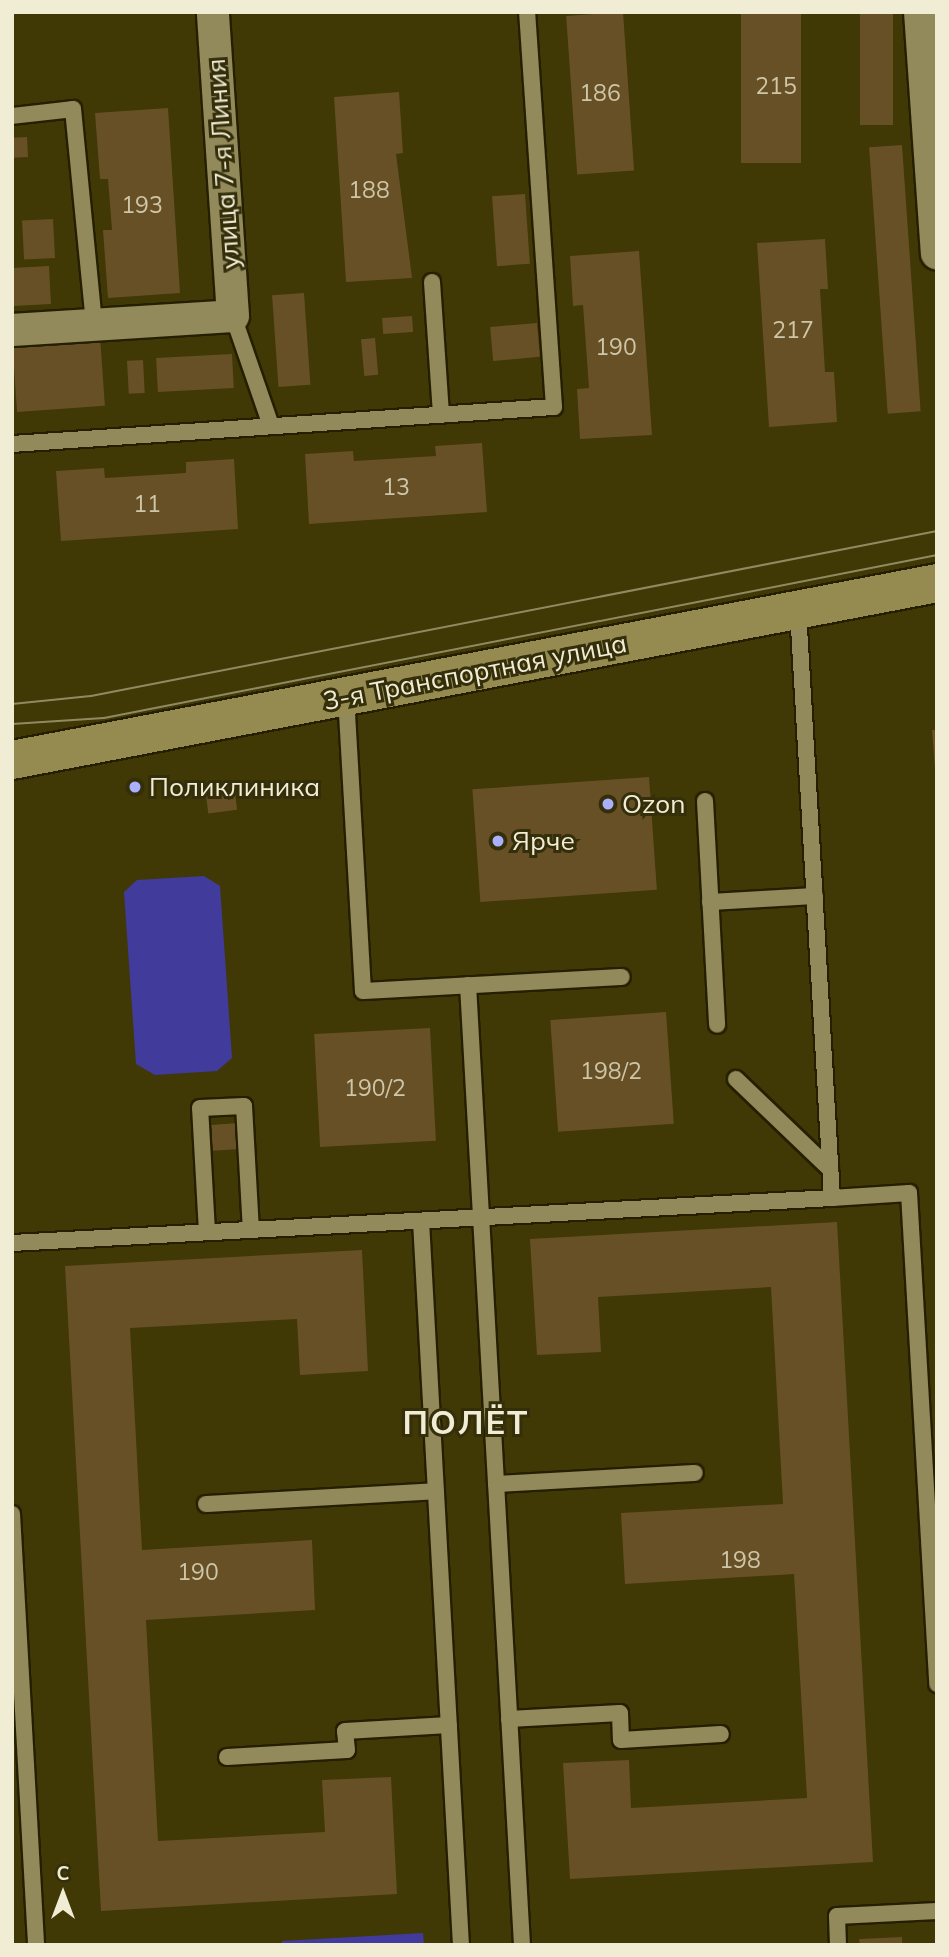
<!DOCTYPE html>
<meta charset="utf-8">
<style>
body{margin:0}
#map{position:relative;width:949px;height:1957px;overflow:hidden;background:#403805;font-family:Mulish,sans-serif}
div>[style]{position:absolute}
.green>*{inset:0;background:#413b9c}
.building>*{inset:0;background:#675026;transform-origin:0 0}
.roads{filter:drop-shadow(2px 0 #251f00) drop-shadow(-2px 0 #251f00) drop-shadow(0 2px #251f00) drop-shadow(0 -2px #251f00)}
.service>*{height:16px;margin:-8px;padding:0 8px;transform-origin:8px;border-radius:8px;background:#928a5a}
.minor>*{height:32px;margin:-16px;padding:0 16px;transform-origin:16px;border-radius:16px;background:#928a5a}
.secondary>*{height:38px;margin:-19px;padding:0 19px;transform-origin:19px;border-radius:19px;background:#958b50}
.tram>*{height:2px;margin:-1px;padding:0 1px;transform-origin:1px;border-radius:1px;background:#908a63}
.dots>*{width:19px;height:19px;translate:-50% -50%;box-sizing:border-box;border:4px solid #342e0a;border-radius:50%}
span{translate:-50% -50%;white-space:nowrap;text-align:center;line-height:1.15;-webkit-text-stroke:6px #342e0a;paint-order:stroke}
.number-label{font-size:23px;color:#cec6a8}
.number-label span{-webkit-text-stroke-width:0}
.street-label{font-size:26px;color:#f1edd4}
.poi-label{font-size:26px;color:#f1edd4}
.left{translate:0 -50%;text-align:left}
.district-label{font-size:33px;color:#f1edd4;font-weight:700;letter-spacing:2px}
.frame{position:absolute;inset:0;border:14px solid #f1edd4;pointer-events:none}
.north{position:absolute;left:28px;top:1859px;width:70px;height:70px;-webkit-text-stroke:5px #342e0a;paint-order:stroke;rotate:0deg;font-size:19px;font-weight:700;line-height:28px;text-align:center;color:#f1edd4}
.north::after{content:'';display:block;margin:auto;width:24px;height:32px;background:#f1edd4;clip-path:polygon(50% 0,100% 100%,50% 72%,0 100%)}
</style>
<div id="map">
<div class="green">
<i style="clip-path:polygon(204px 876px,220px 886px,232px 1058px,217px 1071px,155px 1075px,136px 1064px,124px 892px,137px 880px)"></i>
<i style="clip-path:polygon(423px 1933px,424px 1945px,282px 1945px,282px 1941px)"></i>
</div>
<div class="building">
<i style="left:623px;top:12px;width:159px;height:57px;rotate:86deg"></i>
<i style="left:741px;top:12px;width:60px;height:151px"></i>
<i style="left:860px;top:12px;width:33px;height:113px"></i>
<i style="clip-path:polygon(399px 92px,403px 153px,396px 154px,412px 278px,346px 282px,334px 97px)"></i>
<i style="clip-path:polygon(168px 108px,180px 293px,108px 298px,103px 230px,112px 230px,108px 179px,100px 179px,95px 113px)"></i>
<i style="left:27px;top:137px;width:20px;height:15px;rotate:87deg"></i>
<i style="left:902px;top:145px;width:267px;height:33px;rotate:86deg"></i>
<i style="left:525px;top:194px;width:70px;height:33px;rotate:86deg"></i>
<i style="left:53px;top:219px;width:39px;height:31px;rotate:87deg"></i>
<i style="clip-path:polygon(825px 239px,828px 289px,820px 289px,825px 372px,834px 372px,837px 422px,769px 427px,757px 243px)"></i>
<i style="clip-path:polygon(639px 251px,652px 435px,580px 439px,577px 389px,589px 388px,583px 305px,573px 306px,570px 256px)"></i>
<i style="left:49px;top:266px;width:38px;height:37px;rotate:87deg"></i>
<i style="left:304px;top:293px;width:92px;height:32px;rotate:86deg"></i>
<i style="left:412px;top:316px;width:16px;height:30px;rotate:86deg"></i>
<i style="left:537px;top:323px;width:34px;height:47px;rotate:85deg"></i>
<i style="left:100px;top:336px;width:70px;height:88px;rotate:86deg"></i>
<i style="left:375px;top:338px;width:37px;height:14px;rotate:85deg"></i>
<i style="left:232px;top:354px;width:34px;height:76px;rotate:87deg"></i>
<i style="left:143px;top:360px;width:33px;height:16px;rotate:87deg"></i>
<i style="clip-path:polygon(482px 443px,487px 512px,309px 524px,305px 454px,353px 451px,354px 461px,436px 456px,435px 446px)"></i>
<i style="clip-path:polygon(234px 459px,238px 529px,61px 541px,56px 471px,104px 468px,105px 478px,186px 473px,186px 462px)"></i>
<i style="clip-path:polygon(932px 730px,937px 730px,937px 768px,935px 768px)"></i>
<i style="left:649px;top:777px;width:113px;height:177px;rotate:86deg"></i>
<i style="left:235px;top:793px;width:17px;height:29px;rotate:83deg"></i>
<i style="left:666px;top:1012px;width:112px;height:116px;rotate:86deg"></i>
<i style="left:430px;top:1028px;width:113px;height:116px;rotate:87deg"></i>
<i style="left:238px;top:1123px;width:26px;height:27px;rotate:86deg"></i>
<i style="clip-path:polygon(837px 1222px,873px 1862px,570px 1879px,563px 1763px,629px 1760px,631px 1808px,807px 1798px,794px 1574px,625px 1584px,621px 1513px,783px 1504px,771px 1287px,598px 1297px,601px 1352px,537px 1355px,530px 1239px)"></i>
<i style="clip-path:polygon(362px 1250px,368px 1371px,300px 1375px,297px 1319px,130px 1328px,142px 1550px,312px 1540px,315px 1610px,146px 1620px,158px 1841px,325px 1832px,322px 1780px,391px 1777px,397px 1894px,101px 1911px,65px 1266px)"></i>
<i style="clip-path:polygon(902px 1937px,902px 1945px,860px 1945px,859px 1939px)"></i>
</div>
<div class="roads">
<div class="service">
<i style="left:12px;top:116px;width:61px;rotate:-6.5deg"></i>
<i style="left:73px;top:109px;width:217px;rotate:84.4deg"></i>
<i style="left:432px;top:282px;width:133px;rotate:86.1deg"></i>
<i style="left:233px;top:316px;width:116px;rotate:70.9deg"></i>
<i style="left:12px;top:444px;width:543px;rotate:-3.91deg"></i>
<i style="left:554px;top:407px;width:396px;rotate:-93.9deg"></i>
<i style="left:798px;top:610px;width:589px;rotate:86.69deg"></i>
<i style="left:832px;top:1198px;width:77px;rotate:-3.7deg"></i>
<i style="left:909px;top:1193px;width:492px;rotate:86.7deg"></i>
<i style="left:346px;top:696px;width:295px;rotate:86.7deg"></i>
<i style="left:363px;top:991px;width:259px;rotate:-3.1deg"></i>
<i style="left:705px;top:801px;width:224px;rotate:86.9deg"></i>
<i style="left:710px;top:902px;width:105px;rotate:-3.3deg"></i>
<i style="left:468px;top:985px;width:962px;rotate:86.78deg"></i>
<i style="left:736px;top:1079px;width:130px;rotate:43.8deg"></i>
<i style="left:421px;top:1221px;width:725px;rotate:86.84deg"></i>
<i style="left:207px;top:1232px;width:124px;rotate:-93.2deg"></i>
<i style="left:200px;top:1108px;width:44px;rotate:-2.6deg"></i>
<i style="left:244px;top:1106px;width:124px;rotate:86.8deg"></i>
<i style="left:12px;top:1243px;width:821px;rotate:-3.14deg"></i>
<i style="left:496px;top:1484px;width:199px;rotate:-3.2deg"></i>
<i style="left:206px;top:1504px;width:230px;rotate:-3.2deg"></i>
<i style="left:12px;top:1514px;width:432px;rotate:86.8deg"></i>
<i style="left:509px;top:1719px;width:111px;rotate:-3.1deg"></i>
<i style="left:620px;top:1713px;width:27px;rotate:88deg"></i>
<i style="left:621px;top:1740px;width:100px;rotate:-3.4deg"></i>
<i style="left:227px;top:1757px;width:120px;rotate:-3.3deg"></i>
<i style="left:347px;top:1750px;width:19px;rotate:-96deg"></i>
<i style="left:345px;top:1731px;width:104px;rotate:-3.3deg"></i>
<i style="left:838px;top:1945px;width:29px;rotate:-92deg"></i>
<i style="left:837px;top:1916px;width:100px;rotate:-2.9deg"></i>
</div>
<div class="minor">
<i style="left:920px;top:12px;width:242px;rotate:86deg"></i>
<i style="left:12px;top:330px;width:221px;rotate:-3.6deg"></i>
<i style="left:233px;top:316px;width:305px;rotate:-93.8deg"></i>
</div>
<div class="secondary">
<i style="left:12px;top:760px;width:942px;rotate:-10.83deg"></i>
</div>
</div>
<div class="tram">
<i style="left:12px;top:704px;width:79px;rotate:-5.8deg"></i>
<i style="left:91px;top:696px;width:862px;rotate:-11.04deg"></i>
<i style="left:12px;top:724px;width:92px;rotate:-3.7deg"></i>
<i style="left:104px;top:718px;width:849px;rotate:-11.07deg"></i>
</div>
<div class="dots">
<i style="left:135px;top:787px;background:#aab0fb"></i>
<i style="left:608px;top:804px;background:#aab0fb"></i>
<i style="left:498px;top:841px;background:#aab0fb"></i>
</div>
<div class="number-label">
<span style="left:776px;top:86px">215</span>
<span style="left:600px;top:93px">186</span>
<span style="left:369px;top:190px">188</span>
<span style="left:142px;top:205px">193</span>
<span style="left:793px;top:330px">217</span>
<span style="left:616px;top:347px">190</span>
<span style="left:396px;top:487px">13</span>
<span style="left:147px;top:504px">11</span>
<span style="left:611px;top:1071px">198/2</span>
<span style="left:375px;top:1088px">190/2</span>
<span style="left:740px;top:1560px">198</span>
<span style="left:198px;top:1572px">190</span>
</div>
<div class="street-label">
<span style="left:223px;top:164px;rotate:-94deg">улица 7-я Линия</span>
<span style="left:475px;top:672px;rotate:-11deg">3-я Транспортная улица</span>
</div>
<div class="poi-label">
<span class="left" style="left:149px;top:787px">Поликлиника</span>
<span class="left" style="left:622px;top:804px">Ozon</span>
<span class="left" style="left:512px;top:841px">Ярче</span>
</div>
<div class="district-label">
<span style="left:466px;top:1422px">ПОЛЁТ</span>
</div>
<div class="frame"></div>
<div class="north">С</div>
</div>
